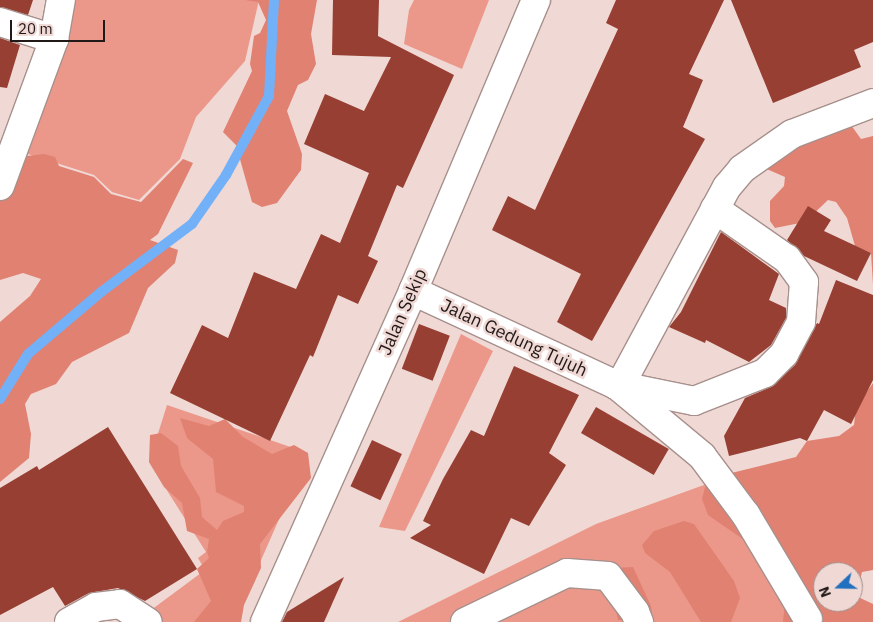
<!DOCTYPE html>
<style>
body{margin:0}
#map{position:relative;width:873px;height:622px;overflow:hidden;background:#f0d8d4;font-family:"IBM Plex Sans",sans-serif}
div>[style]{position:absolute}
.green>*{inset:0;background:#eb988a}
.forest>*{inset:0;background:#e18172}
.stream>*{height:10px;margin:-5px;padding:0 5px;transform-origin:5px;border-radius:5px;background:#72b1f8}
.building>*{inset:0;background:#973f33;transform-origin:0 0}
.roads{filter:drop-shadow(1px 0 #a7908c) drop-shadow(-1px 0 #a7908c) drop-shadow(0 1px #a7908c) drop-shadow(0 -1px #a7908c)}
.street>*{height:28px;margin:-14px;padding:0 14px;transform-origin:14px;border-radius:14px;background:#fff}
span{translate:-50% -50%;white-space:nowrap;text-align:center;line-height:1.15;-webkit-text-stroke:5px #f0d8d4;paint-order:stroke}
.street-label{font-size:18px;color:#211918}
.north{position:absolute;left:813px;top:562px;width:50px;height:50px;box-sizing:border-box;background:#f0d8d4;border:1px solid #9d8c89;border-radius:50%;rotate:249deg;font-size:14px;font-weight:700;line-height:20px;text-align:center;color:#211918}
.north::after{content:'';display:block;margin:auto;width:18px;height:22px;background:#2170bf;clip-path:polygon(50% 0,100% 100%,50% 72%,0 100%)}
.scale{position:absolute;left:10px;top:20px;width:95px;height:22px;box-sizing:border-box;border:2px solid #211918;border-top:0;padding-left:6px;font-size:15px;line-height:18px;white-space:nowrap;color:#211918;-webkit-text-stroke:4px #f0d8d4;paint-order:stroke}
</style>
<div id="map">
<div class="green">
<i style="clip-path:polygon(56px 0,259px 0,245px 61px,196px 117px,180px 159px,139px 200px,112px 192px,94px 175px,3px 146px)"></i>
<i style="clip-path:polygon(414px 0,489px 0,462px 69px,404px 44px,409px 10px)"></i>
<i style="clip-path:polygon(461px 334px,493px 351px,405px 531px,379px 527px)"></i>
<i style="clip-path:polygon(167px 405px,308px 453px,234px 622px,154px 622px,147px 613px,205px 570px,198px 558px,206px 552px,149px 462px)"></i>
<i style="clip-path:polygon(726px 477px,823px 572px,823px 622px,398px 622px,596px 524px)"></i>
</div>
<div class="forest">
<i style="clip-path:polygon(245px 0,317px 0,311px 34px,316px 64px,308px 80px,298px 85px,287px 111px,302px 154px,301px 170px,277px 203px,262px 207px,252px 202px,236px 145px,223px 132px,252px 71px,250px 64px,254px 36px,260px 33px,266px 20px,258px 2px)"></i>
<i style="clip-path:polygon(841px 111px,861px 139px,873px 136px,873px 285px,871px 253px,855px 246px,847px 218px,836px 202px,828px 200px,805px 222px,775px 228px,770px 221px,770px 201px,784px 186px,785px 177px,762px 167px)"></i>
<i style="clip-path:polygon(44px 154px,55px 157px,59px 166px,94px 177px,111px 194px,141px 202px,183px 159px,193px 163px,158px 234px,150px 240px,178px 250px,175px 263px,148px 288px,129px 333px,72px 362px,56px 384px,31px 394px,25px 404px,31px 434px,29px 458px,0 482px,0 322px,30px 296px,41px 279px,23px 273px,0 280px,0 159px)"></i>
<i style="clip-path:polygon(evenodd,873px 383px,873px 570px,862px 572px,856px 596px,873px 604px,873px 622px,783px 622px,785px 601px,750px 544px,708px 515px,702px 499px,707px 479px,796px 457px,807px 441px,839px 436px,854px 425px,856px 407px,873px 383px,823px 572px,853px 572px,853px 602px,823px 602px,823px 572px)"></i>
<i style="clip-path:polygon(180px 418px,209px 426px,225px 419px,243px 437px,272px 454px,294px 445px,308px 453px,311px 478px,260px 544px,261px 568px,244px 605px,241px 622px,194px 622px,211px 601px,197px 569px,209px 558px,207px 552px,209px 539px,187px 531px,182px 503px,164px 487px,149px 462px,150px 435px,161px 433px,178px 446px,181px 466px,200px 498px,202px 517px,217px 530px,223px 521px,244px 512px,244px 506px,216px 492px,213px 459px,187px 438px)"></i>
<i style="clip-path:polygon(684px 521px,694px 524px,734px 581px,740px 598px,731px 622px,701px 622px,670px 572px,645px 553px,642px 545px,654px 531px)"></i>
<i style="clip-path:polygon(633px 567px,651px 606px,653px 622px,618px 620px,608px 576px,615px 568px)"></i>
</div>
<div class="stream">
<i style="left:0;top:399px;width:53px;rotate:-58.1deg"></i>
<i style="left:28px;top:354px;width:96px;rotate:-40.3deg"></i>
<i style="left:101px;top:292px;width:114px;rotate:-36.8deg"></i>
<i style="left:192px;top:224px;width:60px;rotate:-55.2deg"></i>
<i style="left:226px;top:175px;width:90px;rotate:-61.4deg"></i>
<i style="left:269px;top:96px;width:96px;rotate:-87deg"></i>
</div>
<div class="building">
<i style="clip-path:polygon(0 0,33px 0,28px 15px,0 7px)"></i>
<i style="clip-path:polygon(333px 0,379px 0,378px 36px,454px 75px,403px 188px,397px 185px,368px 256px,378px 261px,358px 304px,338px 295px,313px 357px,310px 355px,270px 441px,170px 393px,202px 325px,228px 338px,254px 272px,296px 289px,321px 234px,340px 243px,369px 173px,304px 144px,325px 94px,364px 111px,391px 57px,332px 55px)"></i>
<i style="clip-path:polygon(616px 0,724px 0,689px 74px,703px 80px,683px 127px,705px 139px,592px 341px,557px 322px,581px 274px,492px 230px,508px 196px,535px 210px,618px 29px,606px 23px)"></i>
<i style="clip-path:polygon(731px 0,873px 0,873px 42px,854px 50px,861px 67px,773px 103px)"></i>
<i style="clip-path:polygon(0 38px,20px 45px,7px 88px,0 87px)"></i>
<i style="clip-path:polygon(808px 206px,831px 220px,824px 231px,871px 253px,857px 281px,804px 256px,787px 240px)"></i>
<i style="clip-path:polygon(721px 232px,779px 274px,769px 300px,786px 308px,786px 318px,771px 345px,749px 362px,706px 340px,705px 343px,669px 327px,681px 312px)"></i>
<i style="clip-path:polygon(836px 280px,873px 295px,873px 380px,851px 424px,824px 410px,807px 441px,800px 438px,729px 456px,724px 436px,745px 398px,771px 387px,795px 365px,817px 323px,819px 324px)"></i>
<i style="left:419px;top:324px;width:33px;height:48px;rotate:21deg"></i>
<i style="clip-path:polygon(514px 366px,579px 395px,549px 453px,566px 465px,529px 526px,511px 518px,484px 574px,410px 538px,431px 525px,423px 521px,443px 479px,471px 430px,484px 436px)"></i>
<i style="left:596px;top:407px;width:84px;height:30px;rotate:30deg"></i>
<i style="clip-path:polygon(108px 427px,197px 569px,145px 601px,118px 588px,89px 593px,65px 606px,53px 587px,0 615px,0 488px,37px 466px,39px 470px)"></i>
<i style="left:372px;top:440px;width:33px;height:51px;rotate:25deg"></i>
<i style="clip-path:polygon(344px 577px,324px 622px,282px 622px,287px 612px)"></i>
</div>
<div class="roads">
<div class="street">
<i style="left:0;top:22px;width:57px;rotate:17.5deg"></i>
<i style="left:0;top:186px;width:157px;rotate:-69.8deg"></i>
<i style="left:54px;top:39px;width:40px;rotate:-80deg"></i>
<i style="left:413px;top:291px;width:224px;rotate:24.8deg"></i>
<i style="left:616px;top:385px;width:9px;rotate:-36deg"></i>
<i style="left:623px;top:380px;width:219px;rotate:-61.7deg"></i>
<i style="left:727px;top:187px;width:23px;rotate:-50deg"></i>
<i style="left:742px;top:169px;width:61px;rotate:-35deg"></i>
<i style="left:792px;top:134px;width:87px;rotate:-20.9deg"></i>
<i style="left:616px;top:385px;width:80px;rotate:11.6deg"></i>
<i style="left:694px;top:401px;width:76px;rotate:-21.5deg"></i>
<i style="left:765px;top:373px;width:27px;rotate:-45deg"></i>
<i style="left:784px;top:354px;width:36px;rotate:-62deg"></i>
<i style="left:801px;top:322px;width:40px;rotate:-85.7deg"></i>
<i style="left:804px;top:282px;width:29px;rotate:-126deg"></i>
<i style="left:787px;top:259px;width:88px;rotate:-145.2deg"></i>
<i style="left:619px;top:387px;width:108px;rotate:39.7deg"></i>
<i style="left:702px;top:456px;width:74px;rotate:53.3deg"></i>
<i style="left:746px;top:515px;width:121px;rotate:59.2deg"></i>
<i style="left:69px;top:622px;width:31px;rotate:-29deg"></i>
<i style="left:96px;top:607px;width:24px;rotate:-7deg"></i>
<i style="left:120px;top:604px;width:33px;rotate:33deg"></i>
<i style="left:265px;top:622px;width:363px;rotate:-65.9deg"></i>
<i style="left:413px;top:291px;width:316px;rotate:-67.1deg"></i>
<i style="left:465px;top:622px;width:113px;rotate:-25.7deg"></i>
<i style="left:567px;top:573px;width:41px;rotate:4.2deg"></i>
<i style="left:608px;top:576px;width:45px;rotate:53.1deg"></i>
<i style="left:635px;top:612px;width:11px;rotate:68deg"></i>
</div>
</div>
<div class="street-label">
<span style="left:403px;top:312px;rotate:-66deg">Jalan Sekip</span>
<span style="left:514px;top:338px;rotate:25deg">Jalan Gedung Tujuh</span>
</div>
<div class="north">N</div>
<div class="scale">20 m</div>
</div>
